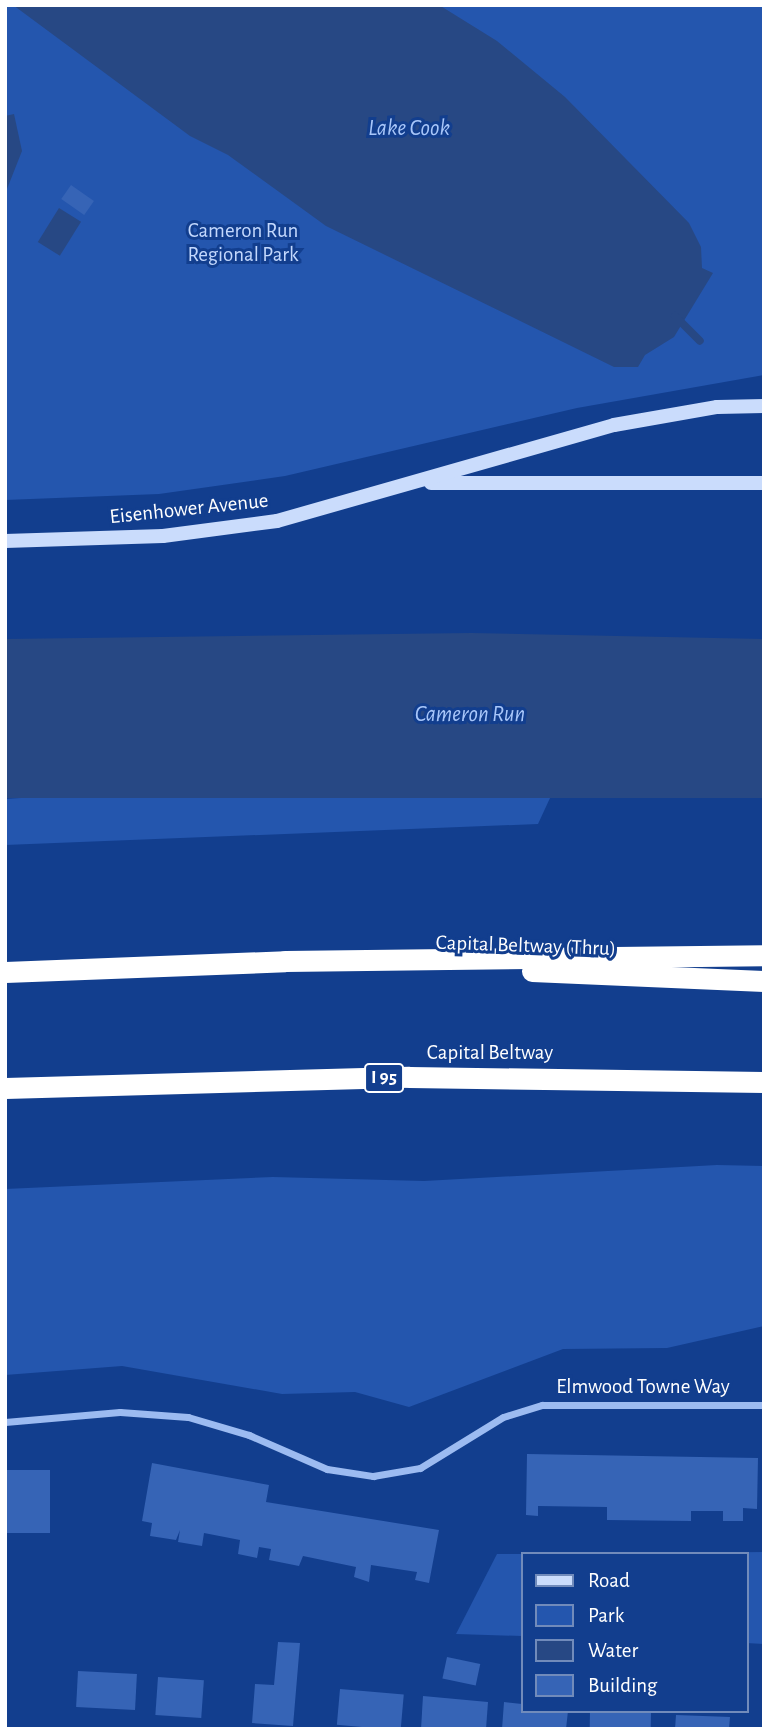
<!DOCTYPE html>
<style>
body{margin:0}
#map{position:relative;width:769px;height:1734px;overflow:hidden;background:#123e8e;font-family:"Alegreya Sans",sans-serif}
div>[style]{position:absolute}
.green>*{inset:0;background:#2456ae}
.water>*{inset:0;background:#274884;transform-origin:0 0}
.stream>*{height:8px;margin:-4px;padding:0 4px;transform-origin:4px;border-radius:4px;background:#274884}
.building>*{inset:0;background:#3664b6;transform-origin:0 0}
.minor>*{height:7px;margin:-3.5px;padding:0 3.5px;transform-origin:3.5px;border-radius:3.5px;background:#9cbbf1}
.secondary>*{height:14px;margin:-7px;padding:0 7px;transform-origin:7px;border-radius:7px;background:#cadcfc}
.motorway>*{height:21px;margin:-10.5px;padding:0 10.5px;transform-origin:10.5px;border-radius:10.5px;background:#fff}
span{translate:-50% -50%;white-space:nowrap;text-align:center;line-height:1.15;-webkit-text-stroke:6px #123e8e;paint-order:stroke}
.shield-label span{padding:2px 5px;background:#123e8e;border:2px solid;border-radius:5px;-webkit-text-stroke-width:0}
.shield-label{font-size:19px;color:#fff;font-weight:700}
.park-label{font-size:21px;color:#c3d8fd}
.street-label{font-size:21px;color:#fff}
.water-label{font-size:23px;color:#a8c6f9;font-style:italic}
.frame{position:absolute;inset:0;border:7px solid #fff;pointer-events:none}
.legend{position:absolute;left:521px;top:1552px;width:228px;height:161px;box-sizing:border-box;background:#123e8e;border:2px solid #718bbb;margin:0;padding:9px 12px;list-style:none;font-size:21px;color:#fff}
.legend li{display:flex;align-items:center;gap:14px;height:35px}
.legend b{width:35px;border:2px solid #718bbb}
</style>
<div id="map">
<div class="green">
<i style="clip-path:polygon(5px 5px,764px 5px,764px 375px,577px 408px,285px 476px,159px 494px,5px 500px)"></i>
<i style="clip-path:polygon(52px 796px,550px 798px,538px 824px,5px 845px,5px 799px)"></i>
<i style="clip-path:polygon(717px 1165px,764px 1166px,764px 1326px,667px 1348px,563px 1349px,409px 1407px,355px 1392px,282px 1394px,122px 1366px,5px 1375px,5px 1189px,273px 1177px,424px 1181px)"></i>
<i style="clip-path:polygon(764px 1552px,764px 1644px,746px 1643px,746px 1554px,579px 1554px)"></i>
<i style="clip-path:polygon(497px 1554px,522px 1554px,522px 1636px,456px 1634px)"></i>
</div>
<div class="water">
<i style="clip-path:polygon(13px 5px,439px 5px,497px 41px,565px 97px,689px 223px,701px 247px,702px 268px,713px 273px,674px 337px,645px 355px,638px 367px,614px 367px,326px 226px,228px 155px,190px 136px)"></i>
<i style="clip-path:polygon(14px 114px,22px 151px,5px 194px,5px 116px)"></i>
<i style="left:59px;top:208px;width:26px;height:40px;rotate:32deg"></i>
<i style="clip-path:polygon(471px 633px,764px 639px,764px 798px,5px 798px,5px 639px)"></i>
</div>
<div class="stream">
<i style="left:675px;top:316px;width:35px;rotate:45deg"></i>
</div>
<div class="building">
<i style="left:71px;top:185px;width:28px;height:17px;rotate:35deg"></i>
<i style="clip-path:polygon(527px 1454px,758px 1458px,757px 1509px,743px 1508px,743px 1521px,723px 1521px,723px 1511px,691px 1511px,691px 1521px,607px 1520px,607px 1507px,538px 1506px,538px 1516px,526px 1515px)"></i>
<i style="clip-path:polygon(152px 1463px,269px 1485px,266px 1502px,439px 1530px,429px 1583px,415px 1580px,417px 1572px,371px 1565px,369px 1582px,354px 1577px,356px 1567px,303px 1556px,299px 1566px,269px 1560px,271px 1549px,259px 1547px,257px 1558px,238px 1554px,240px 1540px,204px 1533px,202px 1546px,178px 1542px,180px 1530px,176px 1540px,150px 1536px,152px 1523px,142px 1521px)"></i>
<i style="left:5px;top:1470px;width:45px;height:63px"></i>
<i style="clip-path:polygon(278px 1642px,300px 1643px,293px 1726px,252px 1723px,255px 1684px,274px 1685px)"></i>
<i style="left:447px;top:1657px;width:34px;height:22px;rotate:12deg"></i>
<i style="left:78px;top:1671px;width:59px;height:36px;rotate:3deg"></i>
<i style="left:158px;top:1677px;width:46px;height:38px;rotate:4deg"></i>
<i style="left:340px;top:1689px;width:64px;height:36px;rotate:5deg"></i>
<i style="clip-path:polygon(423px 1696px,488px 1702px,486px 1729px,421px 1729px)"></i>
<i style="clip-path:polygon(504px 1702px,522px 1704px,522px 1711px,568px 1711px,566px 1729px,502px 1729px)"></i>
<i style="left:590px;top:1711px;width:61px;height:18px;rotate:1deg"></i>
<i style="clip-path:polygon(676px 1715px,730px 1717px,729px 1729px,675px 1729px)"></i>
</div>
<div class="minor">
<i style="left:5px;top:1422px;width:115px;rotate:-5deg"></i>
<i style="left:120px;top:1412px;width:68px;rotate:4.2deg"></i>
<i style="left:188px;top:1417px;width:64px;rotate:16.4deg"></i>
<i style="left:249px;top:1435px;width:85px;rotate:23.6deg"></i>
<i style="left:327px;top:1469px;width:47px;rotate:8.7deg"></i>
<i style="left:373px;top:1476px;width:48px;rotate:-9.7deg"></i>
<i style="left:420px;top:1468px;width:97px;rotate:-31.6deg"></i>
<i style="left:503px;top:1417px;width:41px;rotate:-17.1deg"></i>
<i style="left:542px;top:1405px;width:222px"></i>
</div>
<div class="secondary">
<i style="left:431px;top:483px;width:333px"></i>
<i style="left:5px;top:541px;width:158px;rotate:-1.8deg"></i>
<i style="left:163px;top:536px;width:115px;rotate:-7.5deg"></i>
<i style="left:277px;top:521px;width:350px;rotate:-15.9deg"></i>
<i style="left:614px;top:425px;width:105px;rotate:-9.9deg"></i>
<i style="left:717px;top:407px;width:47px;rotate:-1.2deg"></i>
</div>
<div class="motorway">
<i style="left:532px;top:971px;width:232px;rotate:2.5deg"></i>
<i style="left:5px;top:972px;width:280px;rotate:-2.2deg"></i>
<i style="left:285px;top:961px;width:479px;rotate:-0.7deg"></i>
<i style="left:5px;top:1088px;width:404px;rotate:-1.6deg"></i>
<i style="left:409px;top:1077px;width:355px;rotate:0.8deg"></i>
</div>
<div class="shield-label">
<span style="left:384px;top:1078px">I 95</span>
</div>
<div class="park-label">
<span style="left:243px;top:243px">Cameron Run<br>Regional Park</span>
</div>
<div class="street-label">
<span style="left:189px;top:509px;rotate:-6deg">Eisenhower Avenue</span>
<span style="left:526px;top:946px;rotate:2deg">Capital Beltway (Thru)</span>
<span style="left:490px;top:1053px">Capital Beltway</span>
<span style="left:643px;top:1387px">Elmwood Towne Way</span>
</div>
<div class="water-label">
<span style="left:409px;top:129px">Lake Cook</span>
<span style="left:470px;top:715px">Cameron Run</span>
</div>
<div class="frame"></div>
<ul class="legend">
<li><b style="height:9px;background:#cadcfc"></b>Road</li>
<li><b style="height:19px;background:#2456ae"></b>Park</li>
<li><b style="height:19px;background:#274884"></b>Water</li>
<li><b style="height:19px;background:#3664b6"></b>Building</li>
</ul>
</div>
